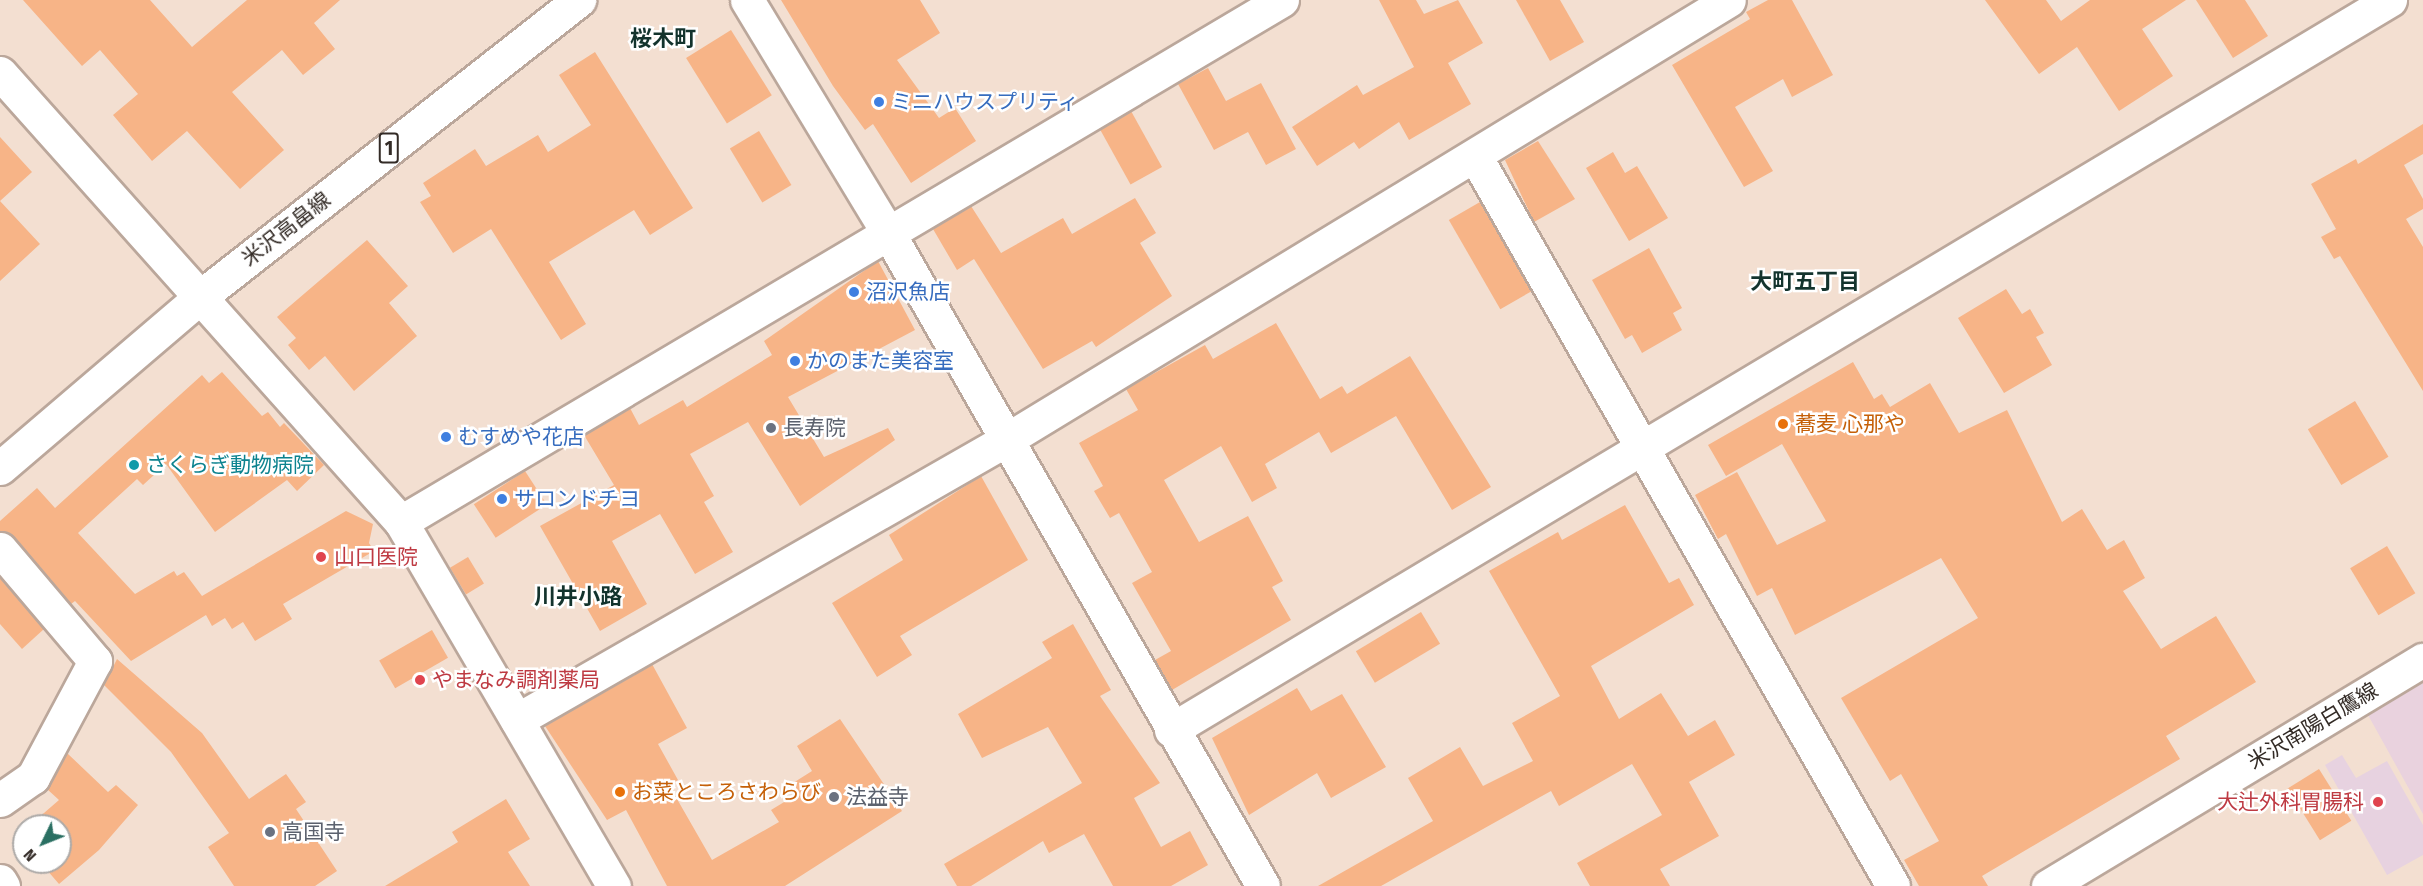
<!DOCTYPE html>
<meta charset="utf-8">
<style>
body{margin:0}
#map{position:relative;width:2423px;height:886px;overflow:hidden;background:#f3dfd1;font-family:"Fira Sans Condensed","Noto Sans JP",sans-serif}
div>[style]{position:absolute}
.commercial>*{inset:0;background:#e9d2de}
.medical>*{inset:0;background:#e7d2e0}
.building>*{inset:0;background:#f7b487;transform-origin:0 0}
.roads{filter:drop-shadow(2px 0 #bba79b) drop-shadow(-2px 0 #bba79b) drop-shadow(0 2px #bba79b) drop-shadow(0 -2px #bba79b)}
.minor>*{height:33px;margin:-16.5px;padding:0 16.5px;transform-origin:16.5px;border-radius:16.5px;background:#fff}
.major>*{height:33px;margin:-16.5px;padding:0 16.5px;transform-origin:16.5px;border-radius:16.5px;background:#fff}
.dots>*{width:16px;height:16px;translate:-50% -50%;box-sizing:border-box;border:3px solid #fff;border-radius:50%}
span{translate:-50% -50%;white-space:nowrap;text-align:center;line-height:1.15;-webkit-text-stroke:5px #fff;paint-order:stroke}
.shield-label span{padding:2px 4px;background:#fff;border:2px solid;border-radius:4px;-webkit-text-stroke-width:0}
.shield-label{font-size:20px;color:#332b26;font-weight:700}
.shop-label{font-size:21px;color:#366cbe}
.left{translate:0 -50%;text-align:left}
.street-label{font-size:21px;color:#332b26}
.food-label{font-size:21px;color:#c56008}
.worship-label{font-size:21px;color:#5b616d}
.culture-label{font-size:21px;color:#0d838f}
.health-label{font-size:21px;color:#be3a42}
.right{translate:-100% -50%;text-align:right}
.neighbourhood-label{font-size:22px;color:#13332d;font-weight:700}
.north{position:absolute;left:12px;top:814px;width:60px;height:60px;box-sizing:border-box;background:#fff;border:2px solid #adaaa8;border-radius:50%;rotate:227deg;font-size:16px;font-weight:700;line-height:24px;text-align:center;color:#332b26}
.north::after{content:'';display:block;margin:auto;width:21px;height:27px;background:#2a6f62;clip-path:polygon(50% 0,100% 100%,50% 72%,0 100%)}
</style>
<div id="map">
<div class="commercial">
<i style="clip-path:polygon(2423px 683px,2423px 814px,2368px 715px)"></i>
</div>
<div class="medical">
<i style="clip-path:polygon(2342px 755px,2356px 778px,2387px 761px,2423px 825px,2423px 855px,2387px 875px,2325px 765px)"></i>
</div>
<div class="building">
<i style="clip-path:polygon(23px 0,150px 0,192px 47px,247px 0,340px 0,314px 23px,335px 49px,303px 75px,282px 50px,232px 92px,284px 150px,240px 189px,187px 131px,152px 161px,113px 115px,138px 94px,100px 50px,82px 66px)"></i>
<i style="clip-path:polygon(781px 0,920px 0,940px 33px,897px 60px,939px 118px,955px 108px,976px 141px,911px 183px,873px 124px,865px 130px,833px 86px)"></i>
<i style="clip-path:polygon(1379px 0,1416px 0,1424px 14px,1458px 0,1483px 43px,1448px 63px,1471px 104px,1409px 140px,1399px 122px,1359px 149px,1354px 142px,1317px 166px,1292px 127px,1357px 85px,1363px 95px,1414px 67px)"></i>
<i style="clip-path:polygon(1516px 0,1560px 0,1584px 42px,1550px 61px)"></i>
<i style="clip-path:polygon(1768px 0,1792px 0,1833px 75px,1792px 97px,1783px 79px,1735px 107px,1773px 171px,1744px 187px,1672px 65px,1750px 19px,1746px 12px)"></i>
<i style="clip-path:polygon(1985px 0,2046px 0,2061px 21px,2090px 0,2186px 0,2142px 29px,2173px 76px,2119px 111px,2077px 47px,2039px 74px)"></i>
<i style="clip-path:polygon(2196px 0,2245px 0,2268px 36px,2233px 58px)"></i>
<i style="left:731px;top:30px;width:77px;height:53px;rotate:58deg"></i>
<i style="clip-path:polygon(595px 52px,693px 208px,650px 235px,634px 210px,549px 262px,586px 324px,561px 340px,491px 229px,453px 253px,420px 202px,431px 196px,423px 183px,475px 149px,486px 166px,538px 135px,548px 152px,591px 125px,559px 75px)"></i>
<i style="clip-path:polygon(1208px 68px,1226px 101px,1261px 83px,1296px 149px,1266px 165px,1248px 132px,1214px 150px,1178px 84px)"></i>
<i style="left:1131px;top:111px;width:64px;height:36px;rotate:61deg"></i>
<i style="clip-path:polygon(2423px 124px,2423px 154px,2404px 165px,2423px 199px,2423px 209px,2406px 219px,2423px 247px,2423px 391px,2340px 256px,2334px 259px,2321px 237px,2336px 229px,2311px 184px,2356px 159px,2358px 164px)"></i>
<i style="left:759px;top:131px;width:63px;height:34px;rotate:59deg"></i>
<i style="clip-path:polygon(0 137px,32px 172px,0 201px,40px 244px,0 281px)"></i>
<i style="clip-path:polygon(1538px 141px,1575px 199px,1534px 222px,1505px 160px)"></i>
<i style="clip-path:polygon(1613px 152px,1625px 173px,1637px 166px,1668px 218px,1629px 241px,1586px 168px)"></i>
<i style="clip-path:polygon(1135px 198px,1156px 233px,1140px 243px,1172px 296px,1096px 347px,1092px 341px,1043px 369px,974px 259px,957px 270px,933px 229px,971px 206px,1001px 253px,1063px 218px,1072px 234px)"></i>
<i style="left:1480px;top:202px;width:103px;height:36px;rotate:60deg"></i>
<i style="clip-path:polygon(367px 240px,408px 286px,389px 303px,417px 336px,354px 391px,325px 356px,309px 370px,288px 345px,296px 338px,277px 317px)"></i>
<i style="clip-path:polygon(1649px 248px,1682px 308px,1673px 313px,1682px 330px,1642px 353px,1632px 335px,1625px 339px,1592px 280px)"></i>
<i style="clip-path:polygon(878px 261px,915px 330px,788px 397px,824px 457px,888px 428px,895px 440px,800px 506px,748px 422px,690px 454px,714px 496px,704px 502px,733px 552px,695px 574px,660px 514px,612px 541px,647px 604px,600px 631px,540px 526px,614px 485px,584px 435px,630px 408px,639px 425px,683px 400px,687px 407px,772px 355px,764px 341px)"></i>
<i style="clip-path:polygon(2006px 289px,2022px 314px,2030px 309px,2044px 333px,2036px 337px,2052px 365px,2004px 393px,1958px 318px)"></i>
<i style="clip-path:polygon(1276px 323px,1320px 399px,1342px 386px,1347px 394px,1410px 356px,1491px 487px,1452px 510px,1396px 416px,1331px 453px,1319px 432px,1265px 464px,1277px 488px,1252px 502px,1221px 446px,1164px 480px,1199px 542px,1248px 516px,1283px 581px,1272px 587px,1291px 620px,1172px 690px,1155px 660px,1171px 651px,1132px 583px,1152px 572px,1119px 513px,1110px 518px,1094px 491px,1103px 486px,1079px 443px,1138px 410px,1126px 389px,1205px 345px,1213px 359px)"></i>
<i style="clip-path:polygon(1853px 362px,1874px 399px,1882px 394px,1890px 407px,1930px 383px,1959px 433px,2007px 410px,2062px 522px,2082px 509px,2107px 550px,2124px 540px,2145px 578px,2123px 591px,2161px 649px,2216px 616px,2256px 682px,2166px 736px,2180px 759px,1982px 876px,1988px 886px,1919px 886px,1904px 860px,1939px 841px,1901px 774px,1890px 781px,1841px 698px,1978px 618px,1941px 558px,1795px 635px,1772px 588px,1757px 596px,1726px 534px,1718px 539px,1695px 495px,1737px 472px,1777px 545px,1826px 521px,1782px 444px,1726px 476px,1708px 445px)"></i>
<i style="clip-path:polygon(222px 372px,262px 416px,268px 412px,280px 427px,284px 423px,324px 465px,297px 491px,287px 480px,215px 532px,166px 464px,143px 485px,137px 479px,78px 533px,135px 594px,174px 571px,177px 576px,184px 572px,202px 596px,346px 511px,373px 524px,369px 543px,374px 551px,283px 604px,292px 619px,255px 641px,243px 622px,232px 629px,225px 618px,212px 626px,206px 615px,131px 661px,75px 601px,71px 604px,14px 537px,0 531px,0 521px,37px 488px,55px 508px,202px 375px,209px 383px)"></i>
<i style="left:2355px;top:401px;width:65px;height:55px;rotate:59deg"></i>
<i style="left:525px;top:471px;width:40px;height:61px;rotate:57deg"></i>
<i style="clip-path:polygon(981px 476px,1028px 560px,900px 636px,912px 655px,877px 677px,832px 603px,903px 560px,889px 535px)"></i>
<i style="clip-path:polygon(1625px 505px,1669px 583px,1679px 578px,1694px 605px,1591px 666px,1619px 719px,1661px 693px,1688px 736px,1715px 720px,1735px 755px,1689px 782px,1719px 836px,1660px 869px,1670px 886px,1590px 886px,1577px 863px,1662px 815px,1632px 764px,1559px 806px,1551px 791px,1381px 886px,1318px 886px,1433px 821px,1408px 778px,1460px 747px,1483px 786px,1533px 761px,1512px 723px,1560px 696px,1489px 571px,1558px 532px,1562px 540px)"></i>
<i style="left:2387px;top:546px;width:55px;height:43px;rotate:59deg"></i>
<i style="left:468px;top:557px;width:31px;height:21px;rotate:59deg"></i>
<i style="clip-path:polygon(0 578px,44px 629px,22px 649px,0 624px)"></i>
<i style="left:1421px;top:612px;width:37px;height:76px;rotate:59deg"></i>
<i style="clip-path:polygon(1073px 624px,1111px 690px,1100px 696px,1160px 783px,1134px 798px,1161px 847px,1190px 831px,1208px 865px,1171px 886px,1113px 886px,1084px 834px,1049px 853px,1043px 841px,971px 886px,957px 886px,944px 864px,1082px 783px,1048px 727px,982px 758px,958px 714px,1052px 658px,1042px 642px)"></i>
<i style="left:432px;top:630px;width:32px;height:61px;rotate:60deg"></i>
<i style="clip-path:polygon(117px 659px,202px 733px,249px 799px,286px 774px,306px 802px,296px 809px,337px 871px,315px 886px,234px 886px,208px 847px,229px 833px,171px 752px,104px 685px)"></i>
<i style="clip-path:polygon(652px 664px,687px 728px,658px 744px,678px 780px,669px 785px,712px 860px,779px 822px,771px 810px,799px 793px,793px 783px,812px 771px,797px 746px,840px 719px,902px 811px,785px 886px,667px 886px,626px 810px,607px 820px,545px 726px)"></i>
<i style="clip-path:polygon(1297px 688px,1311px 711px,1342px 694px,1386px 767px,1331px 798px,1317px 773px,1249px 815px,1212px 738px)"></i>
<i style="clip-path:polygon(67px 753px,108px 792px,116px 785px,138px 805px,99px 850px,59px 884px,40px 862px,60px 862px,60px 826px,29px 826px,59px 800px,47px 789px)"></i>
<i style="left:2319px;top:769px;width:61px;height:37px;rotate:58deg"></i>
<i style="clip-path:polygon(506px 799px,530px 839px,508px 852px,530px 886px,385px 886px,458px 842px,452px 832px)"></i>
</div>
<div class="roads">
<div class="minor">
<i style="left:747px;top:0;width:276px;rotate:58.8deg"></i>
<i style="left:890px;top:236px;width:749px;rotate:60.15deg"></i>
<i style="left:0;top:73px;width:602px;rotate:48.23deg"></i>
<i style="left:401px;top:522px;width:422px;rotate:59.7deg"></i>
<i style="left:1475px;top:156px;width:841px;rotate:60.2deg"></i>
<i style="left:401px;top:522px;width:1024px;rotate:-30.65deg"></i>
<i style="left:0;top:549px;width:147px;rotate:49.7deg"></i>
<i style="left:95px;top:661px;width:132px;rotate:118.1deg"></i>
<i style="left:33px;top:777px;width:40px;rotate:145.1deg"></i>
<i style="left:517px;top:720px;width:563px;rotate:-29.8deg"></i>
<i style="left:1006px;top:440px;width:846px;rotate:-31.32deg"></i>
<i style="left:1171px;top:730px;width:1421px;rotate:-30.92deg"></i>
<i style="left:0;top:881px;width:6px;rotate:59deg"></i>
</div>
<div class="major">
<i style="left:0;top:468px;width:263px;rotate:-40.5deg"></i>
<i style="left:200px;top:297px;width:482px;rotate:-38.1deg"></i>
<i style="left:2048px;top:886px;width:438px;rotate:-31.1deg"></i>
</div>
</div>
<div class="dots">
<i style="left:879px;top:102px;background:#3f7fe0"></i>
<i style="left:854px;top:292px;background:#3f7fe0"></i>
<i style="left:795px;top:361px;background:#3f7fe0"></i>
<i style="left:1783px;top:424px;background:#e8710a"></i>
<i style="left:771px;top:428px;background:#6b7280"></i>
<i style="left:446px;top:437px;background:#3f7fe0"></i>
<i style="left:134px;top:465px;background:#0f9aa8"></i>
<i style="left:502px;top:499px;background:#3f7fe0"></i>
<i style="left:321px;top:557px;background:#e0444e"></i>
<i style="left:420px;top:680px;background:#e0444e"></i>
<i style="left:620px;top:792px;background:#e8710a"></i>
<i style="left:834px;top:797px;background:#6b7280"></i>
<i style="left:2378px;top:802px;background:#e0444e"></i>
<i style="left:270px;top:832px;background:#6b7280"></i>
</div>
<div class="shield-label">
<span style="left:389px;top:148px">1</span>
</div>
<div class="shop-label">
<span class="left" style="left:891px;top:102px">ミニハウスプリティ</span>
<span class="left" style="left:866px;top:292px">沼沢魚店</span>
<span class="left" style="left:807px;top:361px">かのまた美容室</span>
<span class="left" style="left:458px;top:437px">むすめや花店</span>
<span class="left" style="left:514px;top:499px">サロンドチヨ</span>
</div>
<div class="street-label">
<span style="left:286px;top:229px;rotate:-38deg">米沢高畠線</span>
<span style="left:2313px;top:726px;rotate:-31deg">米沢南陽白鷹線</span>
</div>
<div class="food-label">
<span class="left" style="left:1795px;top:424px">蕎麦 心那や</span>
<span class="left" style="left:632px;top:792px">お菜ところさわらび</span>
</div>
<div class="worship-label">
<span class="left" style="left:783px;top:428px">長寿院</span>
<span class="left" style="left:846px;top:797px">法益寺</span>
<span class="left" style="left:282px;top:832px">高国寺</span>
</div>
<div class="culture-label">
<span class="left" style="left:146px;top:465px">さくらぎ動物病院</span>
</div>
<div class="health-label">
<span class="left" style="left:334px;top:557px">山口医院</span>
<span class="left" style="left:432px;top:680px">やまなみ調剤薬局</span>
<span class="right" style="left:2364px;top:802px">大辻外科胃腸科</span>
</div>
<div class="neighbourhood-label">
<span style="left:663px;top:39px">桜木町</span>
<span style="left:1805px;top:282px">大町五丁目</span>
<span style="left:578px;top:597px">川井小路</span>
</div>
<div class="north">N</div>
</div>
